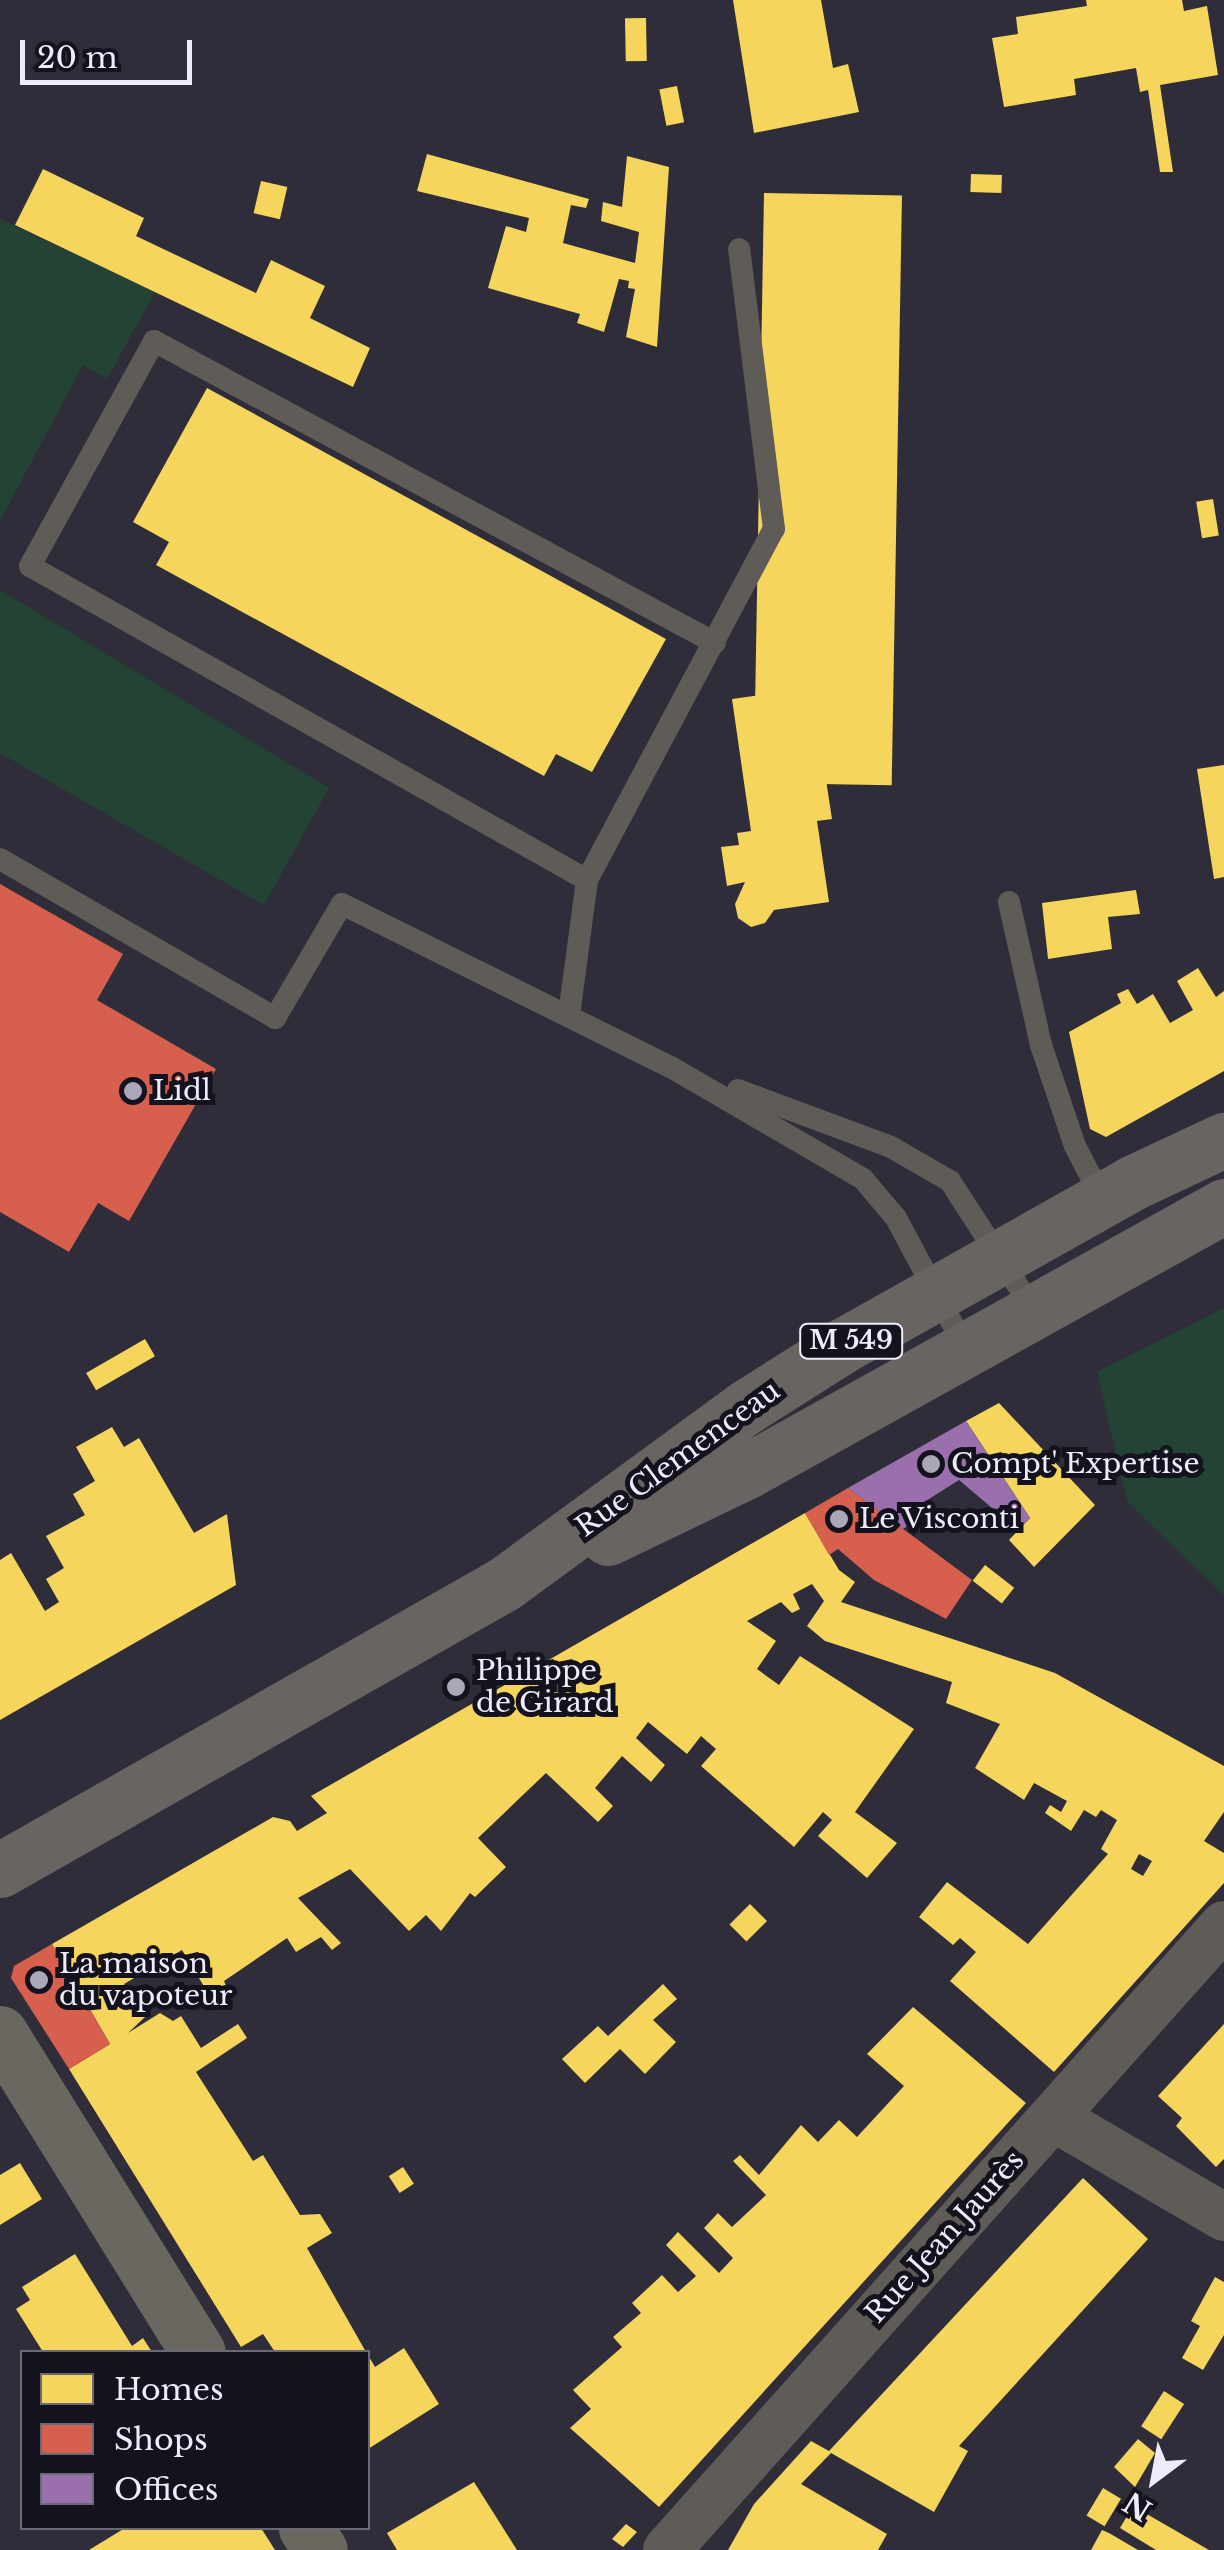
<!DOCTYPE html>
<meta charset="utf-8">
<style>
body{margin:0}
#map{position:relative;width:1224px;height:2550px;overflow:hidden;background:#2f2d3a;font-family:"Libre Baskerville",serif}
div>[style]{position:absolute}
.green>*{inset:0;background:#234334}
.homes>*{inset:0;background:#f6d55c;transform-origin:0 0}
.shops>*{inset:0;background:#d6604d}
.offices>*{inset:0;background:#9970ab}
.lane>*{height:22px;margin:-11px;padding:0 11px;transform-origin:11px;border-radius:11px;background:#5f5b57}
.street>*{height:48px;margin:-24px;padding:0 24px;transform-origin:24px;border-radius:24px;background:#5f5b57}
.secondary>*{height:55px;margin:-27.5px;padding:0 27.5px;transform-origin:27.5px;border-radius:27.5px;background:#6a6660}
.primary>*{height:55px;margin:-27.5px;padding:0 27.5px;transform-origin:27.5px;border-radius:27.5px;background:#696461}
.dots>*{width:28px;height:28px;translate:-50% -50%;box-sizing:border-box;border:5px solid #13121d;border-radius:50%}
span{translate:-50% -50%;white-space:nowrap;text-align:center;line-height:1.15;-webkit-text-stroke:10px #13121d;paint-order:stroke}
.shield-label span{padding:2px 8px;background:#13121d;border:2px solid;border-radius:8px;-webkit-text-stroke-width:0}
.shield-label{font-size:25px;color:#edebfc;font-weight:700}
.poi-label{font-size:28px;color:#edebfc}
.left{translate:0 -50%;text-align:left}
.street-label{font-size:28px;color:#edebfc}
.legend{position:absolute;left:20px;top:2350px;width:350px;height:180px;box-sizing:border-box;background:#13121d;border:2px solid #6a6976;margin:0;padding:12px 18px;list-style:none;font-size:30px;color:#edebfc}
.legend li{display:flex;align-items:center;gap:20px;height:50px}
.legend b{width:50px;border:2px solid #6a6976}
.north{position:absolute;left:1104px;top:2430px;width:100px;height:100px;-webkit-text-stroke:8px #13121d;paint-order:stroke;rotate:212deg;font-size:28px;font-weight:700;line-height:40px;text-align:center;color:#edebfc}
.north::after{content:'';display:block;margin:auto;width:35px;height:45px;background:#edebfc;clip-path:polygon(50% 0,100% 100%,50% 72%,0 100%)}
.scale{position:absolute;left:20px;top:40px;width:172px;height:45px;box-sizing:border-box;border:5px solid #edebfc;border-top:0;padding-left:12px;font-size:30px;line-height:35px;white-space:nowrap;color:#edebfc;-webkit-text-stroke:8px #13121d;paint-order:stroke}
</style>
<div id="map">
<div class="green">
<i style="clip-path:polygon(0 219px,155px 292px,107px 379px,83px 365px,0 521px)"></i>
<i style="clip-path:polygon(0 590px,329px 788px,264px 905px,0 753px)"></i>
<i style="clip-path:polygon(1224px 1308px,1224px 1596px,1127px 1501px,1097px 1372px)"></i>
</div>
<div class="homes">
<i style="clip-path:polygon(733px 0,821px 0,833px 68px,848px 64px,859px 112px,754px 133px)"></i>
<i style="clip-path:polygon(1086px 0,1182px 0,1184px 11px,1207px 6px,1218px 75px,1160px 85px,1173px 172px,1160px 172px,1148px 90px,1140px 92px,1136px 68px,1074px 79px,1076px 95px,1004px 107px,992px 38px,1018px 34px,1016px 17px,1087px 6px)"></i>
<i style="left:646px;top:18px;width:43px;height:21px;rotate:89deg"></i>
<i style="left:677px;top:86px;width:37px;height:18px;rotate:79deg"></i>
<i style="clip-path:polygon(427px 154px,589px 199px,586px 208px,571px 205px,563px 243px,635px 263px,639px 232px,601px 221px,603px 202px,622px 207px,627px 156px,669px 167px,657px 347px,626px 337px,635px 289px,628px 288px,629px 281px,619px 279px,604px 332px,577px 323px,580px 314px,488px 288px,506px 226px,526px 232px,529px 218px,417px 191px)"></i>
<i style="clip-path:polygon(43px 169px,144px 218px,136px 236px,256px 293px,271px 260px,325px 286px,310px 318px,370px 348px,353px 387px,15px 225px)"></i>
<i style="left:971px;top:174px;width:31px;height:18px;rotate:2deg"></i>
<i style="left:261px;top:181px;width:27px;height:33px;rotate:13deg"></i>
<i style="left:764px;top:193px;width:138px;height:590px;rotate:1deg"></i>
<i style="clip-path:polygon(207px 388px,666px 639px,592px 772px,556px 754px,544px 776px,156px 565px,169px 542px,133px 522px)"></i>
<i style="left:1213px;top:499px;width:37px;height:17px;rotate:81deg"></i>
<i style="clip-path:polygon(812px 688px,832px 819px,817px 821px,829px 902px,774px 910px,765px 923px,751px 927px,738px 918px,735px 904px,745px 882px,727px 886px,721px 847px,739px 845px,737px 833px,751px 831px,732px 699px)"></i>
<i style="clip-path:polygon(1224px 765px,1224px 877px,1214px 879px,1197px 769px)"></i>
<i style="clip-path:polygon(1136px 890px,1140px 914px,1108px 917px,1112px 949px,1048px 959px,1042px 903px)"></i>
<i style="clip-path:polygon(1198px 968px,1216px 997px,1224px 991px,1224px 1071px,1106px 1137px,1090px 1129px,1069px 1032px,1121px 1003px,1117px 994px,1128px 989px,1137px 1004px,1153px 994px,1170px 1023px,1193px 1010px,1177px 981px)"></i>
<i style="left:145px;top:1339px;width:20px;height:68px;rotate:60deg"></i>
<i style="clip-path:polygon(999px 1403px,1095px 1505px,1034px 1567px,1009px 1540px,1030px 1518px,966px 1421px)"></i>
<i style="clip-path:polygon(112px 1427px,124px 1447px,139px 1438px,194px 1533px,227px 1514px,236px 1585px,0 1720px,0 1560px,11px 1553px,45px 1611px,59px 1602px,46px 1579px,64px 1568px,46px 1536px,85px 1515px,73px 1494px,95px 1481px,76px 1447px)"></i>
<i style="clip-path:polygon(evenodd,805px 1513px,839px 1570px,855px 1582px,841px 1602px,1055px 1673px,1224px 1766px,1224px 1812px,1204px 1841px,1224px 1853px,1224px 1883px,1054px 2072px,950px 1981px,976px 1952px,960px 1938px,953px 1945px,919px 1917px,947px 1882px,1028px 1944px,1108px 1854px,1101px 1849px,1117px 1820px,1101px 1810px,1096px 1817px,1084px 1810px,1071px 1831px,1045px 1813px,1050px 1805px,1061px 1812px,1067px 1801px,1034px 1783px,1024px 1800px,975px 1768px,1000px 1724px,946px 1703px,952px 1682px,825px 1641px,807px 1626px,824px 1601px,812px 1584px,793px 1594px,800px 1609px,792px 1613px,781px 1602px,747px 1621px,776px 1641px,757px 1669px,779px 1685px,800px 1656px,914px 1729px,855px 1812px,897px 1843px,867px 1878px,818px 1836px,832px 1820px,823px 1812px,794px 1847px,701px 1766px,716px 1749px,701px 1736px,687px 1754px,648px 1722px,636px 1738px,665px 1765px,651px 1782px,622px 1756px,595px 1788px,613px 1806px,598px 1822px,546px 1773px,478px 1838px,506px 1867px,475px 1897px,470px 1893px,441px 1931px,426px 1915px,409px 1931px,350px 1869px,298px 1898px,341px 1943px,332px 1950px,321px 1937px,296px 1952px,287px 1938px,224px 1981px,227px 1988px,211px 1998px,182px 1950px,124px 1984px,145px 2017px,128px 2033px,160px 2013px,173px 2021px,181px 2016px,201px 2048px,238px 2024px,247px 2038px,196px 2072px,253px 2161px,263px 2155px,300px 2215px,320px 2214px,332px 2233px,307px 2248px,366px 2352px,275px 2352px,263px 2334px,241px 2347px,69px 2069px,110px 2044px,52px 1944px,273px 1817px,290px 1821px,297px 1831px,327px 1813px,311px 1796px,805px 1513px,1139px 1854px,1152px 1861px,1143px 1876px,1131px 1869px,1139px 1854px)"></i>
<i style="left:985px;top:1565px;width:37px;height:20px;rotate:38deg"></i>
<i style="left:750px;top:1904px;width:24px;height:29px;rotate:45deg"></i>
<i style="clip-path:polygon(663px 1984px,677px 1999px,653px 2020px,676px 2042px,645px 2074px,620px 2049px,585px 2083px,562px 2059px,598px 2026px,608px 2036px)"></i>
<i style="clip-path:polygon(913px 2007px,1026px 2103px,659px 2507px,570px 2428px,591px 2409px,573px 2390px,622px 2347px,613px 2337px,641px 2313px,632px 2303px,662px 2275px,678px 2292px,696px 2276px,666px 2245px,678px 2232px,719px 2273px,733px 2258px,704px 2228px,718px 2213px,732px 2227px,766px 2195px,733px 2161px,740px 2155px,759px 2175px,801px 2125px,818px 2142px,839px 2120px,857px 2137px,904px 2086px,867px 2054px)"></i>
<i style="clip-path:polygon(1224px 2024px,1224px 2159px,1216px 2167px,1176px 2126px,1182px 2118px,1158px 2096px)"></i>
<i style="clip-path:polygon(20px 2163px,42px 2199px,0 2225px,0 2175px)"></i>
<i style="left:403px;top:2167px;width:20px;height:17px;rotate:57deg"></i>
<i style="clip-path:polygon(1083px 2178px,1148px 2239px,959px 2446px,968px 2451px,934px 2512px,831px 2453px,801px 2484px,887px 2534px,878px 2550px,728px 2550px,754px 2504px,811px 2441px,829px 2451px)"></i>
<i style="clip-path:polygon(75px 2254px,132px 2346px,143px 2338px,152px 2352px,43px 2352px,16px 2309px,30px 2300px,22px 2287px)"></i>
<i style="clip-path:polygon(1215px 2277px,1224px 2282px,1224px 2335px,1203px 2370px,1182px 2358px,1200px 2326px,1191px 2321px)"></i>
<i style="clip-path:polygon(404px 2348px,439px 2404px,368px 2449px,368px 2355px,375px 2367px)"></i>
<i style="left:1164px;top:2391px;width:24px;height:42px;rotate:33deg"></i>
<i style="clip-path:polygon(1138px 2439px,1155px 2453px,1135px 2487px,1114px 2467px)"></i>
<i style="clip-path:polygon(474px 2482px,517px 2550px,397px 2550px,387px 2533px)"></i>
<i style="left:1103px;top:2488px;width:21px;height:32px;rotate:31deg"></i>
<i style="clip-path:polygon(1133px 2506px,1209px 2550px,1156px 2550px,1120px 2528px)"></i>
<i style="clip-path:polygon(626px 2524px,637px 2532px,623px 2547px,612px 2539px)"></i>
<i style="clip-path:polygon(125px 2528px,261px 2528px,275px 2550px,89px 2550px)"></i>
<i style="clip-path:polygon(1102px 2530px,1109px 2533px,1138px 2550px,1091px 2550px)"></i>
</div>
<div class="shops">
<i style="clip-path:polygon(0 884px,123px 954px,97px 1000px,216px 1069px,129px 1221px,98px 1203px,69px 1252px,0 1212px)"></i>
<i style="clip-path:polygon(848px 1488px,972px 1580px,946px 1619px,874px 1580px,838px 1549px,829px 1555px,805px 1513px)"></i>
<i style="clip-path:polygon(52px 1944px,110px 2044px,69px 2069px,11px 1978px,14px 1966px)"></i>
</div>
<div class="offices">
<i style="clip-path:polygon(966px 1421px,1030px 1518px,1018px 1530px,959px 1480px,921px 1504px,926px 1514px,903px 1529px,848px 1488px)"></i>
</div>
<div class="lane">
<i style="left:0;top:859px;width:318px;rotate:30deg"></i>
<i style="left:275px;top:1018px;width:132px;rotate:-59.6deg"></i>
<i style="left:342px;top:904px;width:365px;rotate:26.4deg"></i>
<i style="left:669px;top:1066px;width:225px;rotate:30.2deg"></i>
<i style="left:863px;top:1179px;width:51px;rotate:49.8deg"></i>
<i style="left:896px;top:1218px;width:149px;rotate:61.9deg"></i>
<i style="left:587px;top:880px;width:639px;rotate:-150.59deg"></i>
<i style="left:30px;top:566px;width:257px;rotate:-61.1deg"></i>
<i style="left:154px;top:341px;width:637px;rotate:28.29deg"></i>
<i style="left:1009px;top:902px;width:147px;rotate:77.4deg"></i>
<i style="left:1041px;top:1045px;width:107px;rotate:71.4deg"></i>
<i style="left:1075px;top:1146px;width:61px;rotate:62.6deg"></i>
<i style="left:569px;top:1015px;width:136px;rotate:-82.4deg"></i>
<i style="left:587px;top:880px;width:398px;rotate:-62deg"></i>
<i style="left:774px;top:529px;width:282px;rotate:-97.1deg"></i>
<i style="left:738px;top:1090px;width:163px;rotate:20.4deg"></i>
<i style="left:891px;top:1147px;width:68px;rotate:30deg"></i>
<i style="left:950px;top:1181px;width:155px;rotate:57.1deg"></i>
</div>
<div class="street">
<i style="left:1053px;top:2117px;width:198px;rotate:30.3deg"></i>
<i style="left:667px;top:2550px;width:837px;rotate:-48.29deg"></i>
</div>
<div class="secondary">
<i style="left:0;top:2033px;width:375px;rotate:58.2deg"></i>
<i style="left:306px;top:2528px;width:26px;rotate:58deg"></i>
</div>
<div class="primary">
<i style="left:608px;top:1538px;width:154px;rotate:-25.7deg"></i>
<i style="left:747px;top:1471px;width:546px;rotate:-29.05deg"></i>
<i style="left:0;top:1870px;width:579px;rotate:-29.57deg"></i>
<i style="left:504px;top:1584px;width:300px;rotate:-36.2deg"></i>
<i style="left:746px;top:1407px;width:114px;rotate:-32.4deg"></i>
<i style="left:842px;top:1346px;width:333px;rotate:-29.3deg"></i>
<i style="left:1132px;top:1183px;width:102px;rotate:-25.1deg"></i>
</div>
<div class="dots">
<i style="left:133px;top:1091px;background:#aaa8b8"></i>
<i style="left:931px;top:1464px;background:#aaa8b8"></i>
<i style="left:839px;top:1519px;background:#aaa8b8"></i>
<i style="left:456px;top:1687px;background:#aaa8b8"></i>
<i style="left:39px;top:1980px;background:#aaa8b8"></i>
</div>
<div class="shield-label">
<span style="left:851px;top:1341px">M 549</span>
</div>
<div class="poi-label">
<span class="left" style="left:153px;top:1091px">Lidl</span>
<span class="left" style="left:951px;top:1464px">Compt' Expertise</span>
<span class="left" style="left:859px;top:1519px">Le Visconti</span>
<span class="left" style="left:476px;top:1687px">Philippe<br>de Girard</span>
<span class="left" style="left:59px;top:1980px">La maison<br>du vapoteur</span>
</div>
<div class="street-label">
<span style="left:678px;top:1459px;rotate:-36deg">Rue Clemenceau</span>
<span style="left:945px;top:2237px;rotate:-48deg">Rue Jean Jaurès</span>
</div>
<ul class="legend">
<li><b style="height:28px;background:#f6d55c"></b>Homes</li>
<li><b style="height:28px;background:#d6604d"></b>Shops</li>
<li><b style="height:28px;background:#9970ab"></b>Offices</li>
</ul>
<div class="north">N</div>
<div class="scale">20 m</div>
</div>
